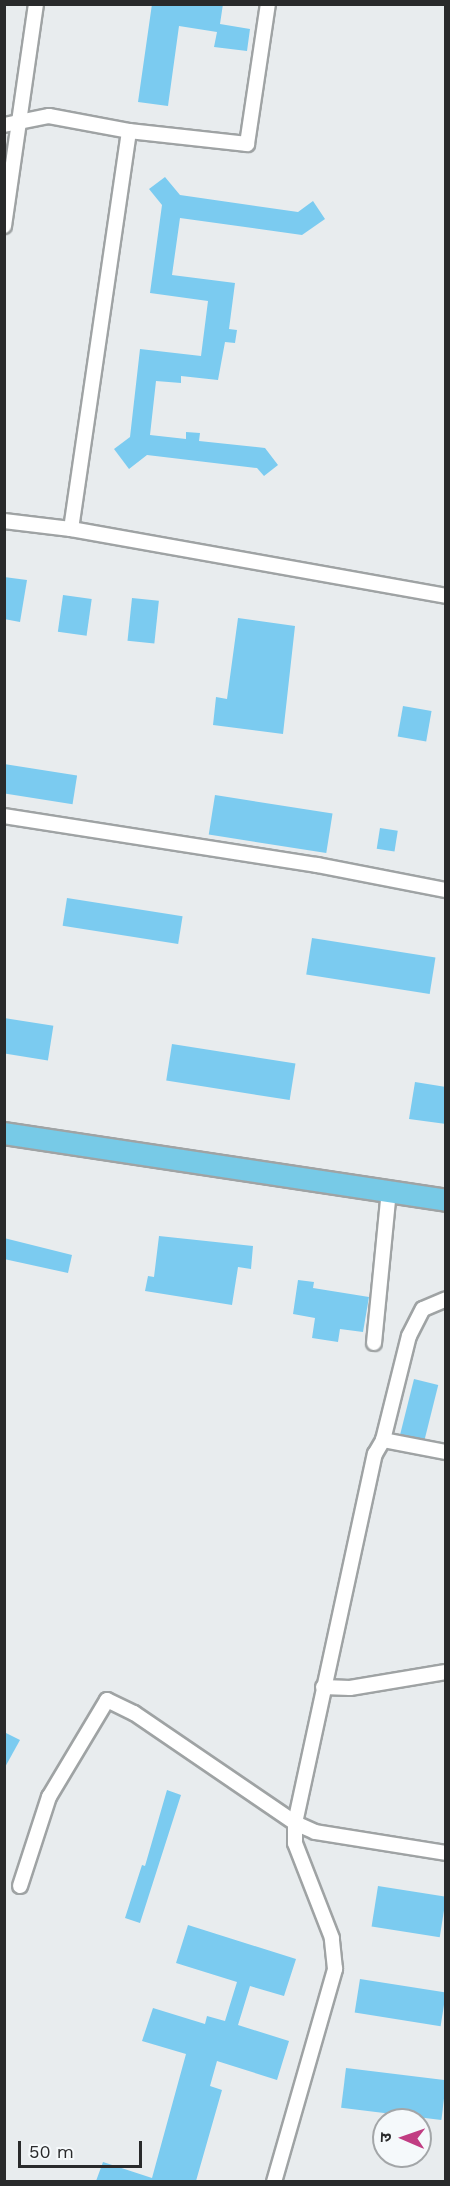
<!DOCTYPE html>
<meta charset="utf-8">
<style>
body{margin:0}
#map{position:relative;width:450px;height:2186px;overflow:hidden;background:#e8ecee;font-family:"Work Sans","Noto Sans Devanagari",sans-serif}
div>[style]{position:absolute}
.building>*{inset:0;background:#7bcbf0;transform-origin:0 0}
.roads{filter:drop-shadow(2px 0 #9fa3a4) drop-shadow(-2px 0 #9fa3a4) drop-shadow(0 2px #9fa3a4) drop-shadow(0 -2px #9fa3a4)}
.minor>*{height:14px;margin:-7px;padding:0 7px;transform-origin:7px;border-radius:7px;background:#fff}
.primary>*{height:21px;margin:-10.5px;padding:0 10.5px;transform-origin:10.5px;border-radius:10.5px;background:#77cae7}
span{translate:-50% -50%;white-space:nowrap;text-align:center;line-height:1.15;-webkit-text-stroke:5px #f5f9fb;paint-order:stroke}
.frame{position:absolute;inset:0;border:6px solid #292a2b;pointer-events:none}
.north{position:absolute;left:372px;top:2108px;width:60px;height:60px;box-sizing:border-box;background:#f5f9fb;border:2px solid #a3a6a8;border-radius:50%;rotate:272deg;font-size:16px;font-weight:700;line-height:24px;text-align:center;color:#292a2b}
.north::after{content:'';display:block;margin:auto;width:21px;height:27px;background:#c13d82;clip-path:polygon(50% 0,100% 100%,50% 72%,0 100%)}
.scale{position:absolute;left:18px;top:2141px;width:124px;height:27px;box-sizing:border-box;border:3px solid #292a2b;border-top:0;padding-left:8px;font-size:18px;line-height:21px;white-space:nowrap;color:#292a2b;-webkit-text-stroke:4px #f5f9fb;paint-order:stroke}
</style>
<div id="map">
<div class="building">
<i style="clip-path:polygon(152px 4px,223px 4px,220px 24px,250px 29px,247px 51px,214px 47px,217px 32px,179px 26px,168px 106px,138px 102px)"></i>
<i style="clip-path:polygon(165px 177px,180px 195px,298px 212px,313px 201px,325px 219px,302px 235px,180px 218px,172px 275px,235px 283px,229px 329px,237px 330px,235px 343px,225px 342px,218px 380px,181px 376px,181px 383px,156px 381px,150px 435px,186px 439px,186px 432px,200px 433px,199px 441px,265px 448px,278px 465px,264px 476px,257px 468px,147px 455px,129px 469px,114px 449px,130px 437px,140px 349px,201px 356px,208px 301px,150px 293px,162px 205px,149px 189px)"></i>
<i style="clip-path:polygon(4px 577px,27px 580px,20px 622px,4px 619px)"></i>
<i style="left:63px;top:595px;width:29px;height:37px;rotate:8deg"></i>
<i style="left:132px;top:598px;width:27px;height:43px;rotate:6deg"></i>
<i style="clip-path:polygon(238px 618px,295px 626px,283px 734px,213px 725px,216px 697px,227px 699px)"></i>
<i style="left:403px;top:706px;width:29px;height:31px;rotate:10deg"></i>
<i style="left:4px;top:764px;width:74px;height:29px;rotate:9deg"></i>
<i style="left:215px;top:795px;width:119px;height:40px;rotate:9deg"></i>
<i style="left:380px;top:828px;width:18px;height:21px;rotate:9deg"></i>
<i style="left:67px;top:898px;width:117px;height:28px;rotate:9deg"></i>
<i style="left:312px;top:938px;width:125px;height:37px;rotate:9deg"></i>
<i style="left:4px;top:1018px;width:50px;height:35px;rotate:9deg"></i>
<i style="left:172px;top:1044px;width:125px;height:37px;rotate:9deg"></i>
<i style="clip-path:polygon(415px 1082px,446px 1087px,446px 1124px,409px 1119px)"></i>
<i style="clip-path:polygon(159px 1236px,253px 1246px,251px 1269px,238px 1267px,232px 1305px,145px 1291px,148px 1276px,154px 1277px)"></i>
<i style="clip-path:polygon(4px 1238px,72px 1255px,68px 1273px,4px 1259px)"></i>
<i style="clip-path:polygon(298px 1280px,314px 1282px,313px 1288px,369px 1297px,363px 1332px,340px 1329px,338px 1342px,312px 1338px,315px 1318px,293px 1314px)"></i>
<i style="left:414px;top:1379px;width:25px;height:57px;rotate:14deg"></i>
<i style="clip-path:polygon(4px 1732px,20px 1740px,4px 1769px)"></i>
<i style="clip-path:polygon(167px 1790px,181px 1795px,140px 1923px,125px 1918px,142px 1865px,145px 1866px)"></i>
<i style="left:378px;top:1886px;width:69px;height:41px;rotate:9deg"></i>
<i style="clip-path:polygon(188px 1925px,296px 1959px,284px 1996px,250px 1986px,238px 2025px,289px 2041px,277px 2080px,217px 2061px,210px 2086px,222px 2090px,196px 2181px,96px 2181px,103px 2162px,152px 2178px,186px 2054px,142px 2041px,153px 2008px,205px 2024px,207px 2016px,225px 2021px,237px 1982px,176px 1963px)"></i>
<i style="left:360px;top:1979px;width:87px;height:34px;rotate:9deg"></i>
<i style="left:346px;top:2068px;width:101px;height:40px;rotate:7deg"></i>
</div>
<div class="roads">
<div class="minor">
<i style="left:4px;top:125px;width:46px;rotate:-11.3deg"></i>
<i style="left:49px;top:116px;width:81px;rotate:10.6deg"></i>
<i style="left:129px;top:131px;width:119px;rotate:6.3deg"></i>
<i style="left:247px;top:144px;width:142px;rotate:-81.5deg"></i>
<i style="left:4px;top:226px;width:224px;rotate:-81.8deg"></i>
<i style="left:4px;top:521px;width:67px;rotate:6.8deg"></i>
<i style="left:71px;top:529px;width:381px;rotate:10.1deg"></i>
<i style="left:71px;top:529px;width:402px;rotate:-81.7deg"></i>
<i style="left:4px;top:816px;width:317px;rotate:8.9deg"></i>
<i style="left:317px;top:865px;width:131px;rotate:11deg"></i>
<i style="left:374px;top:1343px;width:153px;rotate:-84.4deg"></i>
<i style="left:383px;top:1440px;width:64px;rotate:10.8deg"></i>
<i style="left:323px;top:1687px;width:27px;rotate:2deg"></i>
<i style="left:350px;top:1688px;width:97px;rotate:-9.5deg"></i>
<i style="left:20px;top:1886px;width:94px;rotate:-72deg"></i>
<i style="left:49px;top:1797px;width:113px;rotate:-59.1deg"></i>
<i style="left:107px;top:1700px;width:30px;rotate:26deg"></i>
<i style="left:134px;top:1713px;width:195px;rotate:34.3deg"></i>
<i style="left:295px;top:1823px;width:22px;rotate:24deg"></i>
<i style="left:315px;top:1832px;width:133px;rotate:9.1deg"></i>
<i style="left:274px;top:2182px;width:222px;rotate:-74deg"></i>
<i style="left:335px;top:1969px;width:31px;rotate:-96deg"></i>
<i style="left:332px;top:1938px;width:102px;rotate:-111.3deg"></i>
<i style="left:295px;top:1843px;width:20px;rotate:-90deg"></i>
<i style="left:295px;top:1823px;width:378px;rotate:-77.8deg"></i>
<i style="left:375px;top:1454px;width:16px;rotate:-60deg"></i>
<i style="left:383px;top:1440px;width:107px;rotate:-76deg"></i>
<i style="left:409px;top:1336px;width:30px;rotate:-63deg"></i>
<i style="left:423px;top:1309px;width:25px;rotate:-23deg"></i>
</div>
<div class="primary">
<i style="left:4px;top:1133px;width:447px;rotate:8.6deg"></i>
</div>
</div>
<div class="frame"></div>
<div class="north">उ</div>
<div class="scale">50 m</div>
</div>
